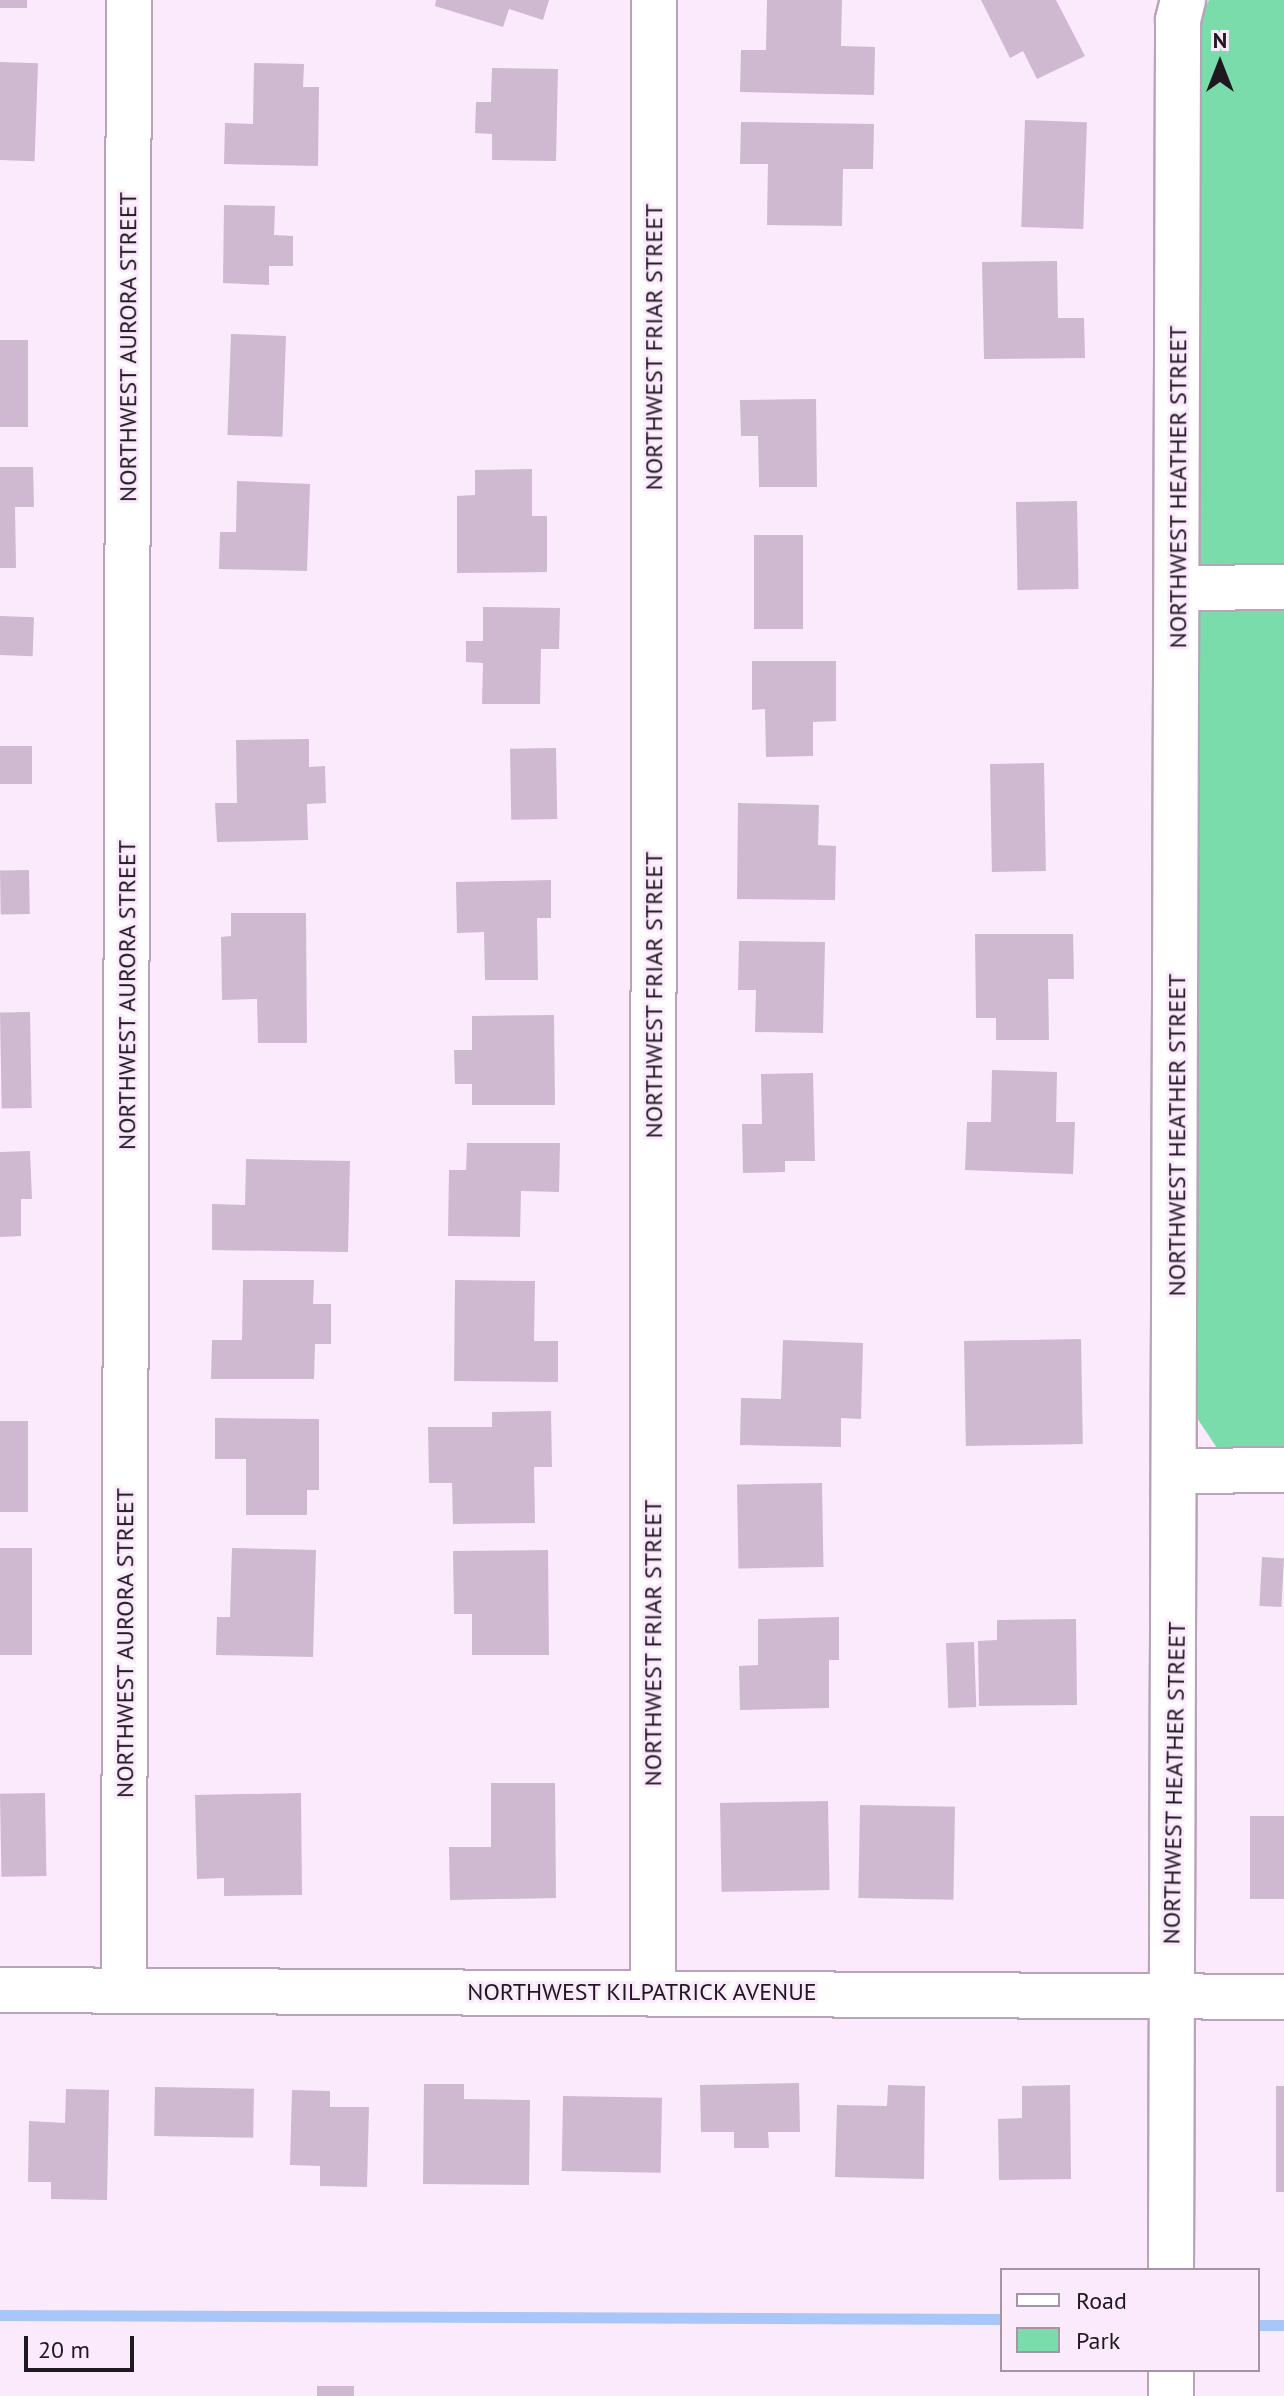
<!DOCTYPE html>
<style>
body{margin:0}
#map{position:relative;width:1284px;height:2396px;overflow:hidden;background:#fbe9fc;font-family:"PT Sans",sans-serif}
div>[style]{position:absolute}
.green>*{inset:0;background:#79dcaa}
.stream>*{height:11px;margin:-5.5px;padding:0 5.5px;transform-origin:5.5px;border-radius:5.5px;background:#a8c7f8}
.building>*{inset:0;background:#cfb9d1;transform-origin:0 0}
.roads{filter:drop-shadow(2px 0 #b9a3ba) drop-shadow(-2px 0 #b9a3ba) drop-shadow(0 2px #b9a3ba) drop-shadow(0 -2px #b9a3ba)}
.minor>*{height:44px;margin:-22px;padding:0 22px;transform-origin:22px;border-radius:22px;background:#fff}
span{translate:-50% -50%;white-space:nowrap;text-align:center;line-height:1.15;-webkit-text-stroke:6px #fbe9fc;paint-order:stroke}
.street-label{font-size:24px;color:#201821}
.legend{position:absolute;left:1000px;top:2268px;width:260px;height:104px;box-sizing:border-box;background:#fbe9fc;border:2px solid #a395a4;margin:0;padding:10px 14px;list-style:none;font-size:24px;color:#201821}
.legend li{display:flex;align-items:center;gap:16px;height:40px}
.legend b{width:40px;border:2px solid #a395a4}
.north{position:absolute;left:1180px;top:24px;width:80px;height:80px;-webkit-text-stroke:6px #fbe9fc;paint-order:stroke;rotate:0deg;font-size:22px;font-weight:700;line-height:32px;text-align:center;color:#201821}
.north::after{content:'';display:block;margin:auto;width:28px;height:36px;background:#201821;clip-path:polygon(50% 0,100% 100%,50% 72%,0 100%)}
.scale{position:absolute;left:24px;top:2336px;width:110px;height:36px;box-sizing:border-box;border:4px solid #201821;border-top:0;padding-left:10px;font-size:24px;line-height:28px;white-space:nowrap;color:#201821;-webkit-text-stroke:6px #fbe9fc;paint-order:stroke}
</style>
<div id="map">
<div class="green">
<i style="clip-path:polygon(1209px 0,1284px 0,1284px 1455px,1219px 1451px,1197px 1418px,1189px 1316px,1192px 32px)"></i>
</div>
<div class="stream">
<i style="left:0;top:2315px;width:1002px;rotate:0.23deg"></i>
<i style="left:1258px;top:2325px;width:26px"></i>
</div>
<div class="building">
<i style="left:0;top:0;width:27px;height:8px"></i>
<i style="clip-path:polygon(436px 0,549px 0,543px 20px,509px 9px,503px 27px,435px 6px)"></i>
<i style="clip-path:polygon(767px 0,842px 0,841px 46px,875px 47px,874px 95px,740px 92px,741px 50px,766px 50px)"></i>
<i style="clip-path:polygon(981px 0,1056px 0,1085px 56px,1037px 79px,1023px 51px,1010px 58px)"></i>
<i style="left:0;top:62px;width:38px;height:98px;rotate:2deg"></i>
<i style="clip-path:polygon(254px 63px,304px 64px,303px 87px,319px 87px,318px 166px,224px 164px,225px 123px,253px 124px)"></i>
<i style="clip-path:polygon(492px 68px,558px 69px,556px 161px,492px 160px,492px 134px,475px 133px,476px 102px,491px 102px)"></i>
<i style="left:1025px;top:120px;width:62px;height:107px;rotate:2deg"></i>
<i style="clip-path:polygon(741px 122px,874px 124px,873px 169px,843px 169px,842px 226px,767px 225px,768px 164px,740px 164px)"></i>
<i style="clip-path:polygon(224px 205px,275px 206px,274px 235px,293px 236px,293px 266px,269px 266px,269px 285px,223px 283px)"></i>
<i style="clip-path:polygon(1057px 261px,1058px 318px,1084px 318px,1085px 358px,984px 359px,982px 262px)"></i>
<i style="left:231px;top:334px;width:55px;height:101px;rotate:2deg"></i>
<i style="left:0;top:340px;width:28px;height:87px"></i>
<i style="clip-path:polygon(816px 399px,817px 487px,759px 487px,758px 436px,741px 436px,740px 400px)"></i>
<i style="clip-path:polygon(0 467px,33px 467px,34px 507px,15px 507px,16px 568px,0 568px)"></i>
<i style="clip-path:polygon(532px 469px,532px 516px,547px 516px,547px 572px,457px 573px,457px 496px,475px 495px,475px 470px)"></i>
<i style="clip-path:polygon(237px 481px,310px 484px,307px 571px,219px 569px,220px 532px,236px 532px)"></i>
<i style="left:1077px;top:501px;width:88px;height:61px;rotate:89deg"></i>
<i style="left:754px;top:535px;width:49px;height:94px"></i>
<i style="clip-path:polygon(483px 607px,560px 608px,559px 649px,541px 649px,540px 704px,482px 704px,483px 663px,466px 662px,466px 641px,483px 641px)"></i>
<i style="left:0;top:616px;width:34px;height:39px;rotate:2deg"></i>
<i style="clip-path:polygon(752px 661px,836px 661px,836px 721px,813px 722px,813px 756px,766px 757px,765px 709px,752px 710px)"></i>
<i style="clip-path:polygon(309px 739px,309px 767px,325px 766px,326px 803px,307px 804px,308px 840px,217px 842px,215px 803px,237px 803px,236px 740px)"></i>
<i style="left:0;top:746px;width:32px;height:38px"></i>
<i style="left:556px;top:748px;width:71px;height:46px;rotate:89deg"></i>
<i style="left:1044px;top:763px;width:108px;height:54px;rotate:89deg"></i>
<i style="clip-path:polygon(738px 803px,819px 805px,818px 845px,836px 846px,835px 900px,737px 899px)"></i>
<i style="left:29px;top:870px;width:44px;height:29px;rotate:89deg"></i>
<i style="clip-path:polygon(551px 880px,551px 918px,537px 918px,538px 980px,485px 980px,484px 932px,457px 933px,456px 882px)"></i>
<i style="clip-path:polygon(231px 913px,306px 913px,307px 1043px,258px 1043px,257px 999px,222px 1000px,221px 937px,231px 936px)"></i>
<i style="clip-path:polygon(975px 934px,1073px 934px,1074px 979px,1048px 979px,1049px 1040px,996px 1040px,996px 1018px,976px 1018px)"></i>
<i style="clip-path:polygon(739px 941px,825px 942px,823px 1033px,755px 1032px,756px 990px,738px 990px)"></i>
<i style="left:30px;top:1012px;width:96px;height:30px;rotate:89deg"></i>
<i style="clip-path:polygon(554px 1015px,555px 1105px,472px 1105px,472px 1084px,455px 1084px,454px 1050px,472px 1050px,472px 1016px)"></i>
<i style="clip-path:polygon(992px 1070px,1057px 1072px,1056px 1122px,1075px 1122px,1073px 1174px,965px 1170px,967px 1122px,991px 1122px)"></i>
<i style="clip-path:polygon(813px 1073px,815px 1161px,785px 1161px,785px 1172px,743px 1173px,742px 1124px,762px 1124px,761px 1074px)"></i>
<i style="clip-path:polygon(467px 1143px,560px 1143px,559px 1192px,521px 1191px,520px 1237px,448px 1236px,449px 1170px,466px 1170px)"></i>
<i style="clip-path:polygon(30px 1151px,32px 1199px,21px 1199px,21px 1236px,0 1237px,0 1152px)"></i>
<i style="clip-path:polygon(246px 1159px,350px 1161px,348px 1252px,212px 1250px,212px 1204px,245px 1205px)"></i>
<i style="clip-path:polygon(243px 1280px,314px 1280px,313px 1304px,331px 1304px,331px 1344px,315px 1344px,314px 1379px,211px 1379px,212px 1340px,242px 1340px)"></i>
<i style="clip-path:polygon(455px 1280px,535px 1281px,534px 1341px,558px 1341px,558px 1382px,454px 1381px)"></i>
<i style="left:1081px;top:1339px;width:105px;height:117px;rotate:89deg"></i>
<i style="clip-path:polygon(783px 1340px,863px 1343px,861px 1419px,841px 1418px,841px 1447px,740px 1445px,741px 1398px,781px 1399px)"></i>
<i style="clip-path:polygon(551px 1411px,552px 1467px,534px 1467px,535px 1523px,453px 1524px,452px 1483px,429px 1483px,428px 1427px,492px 1427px,492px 1412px)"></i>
<i style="clip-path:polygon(215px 1418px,319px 1419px,319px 1490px,307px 1490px,307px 1515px,246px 1515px,246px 1459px,215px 1459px)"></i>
<i style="left:0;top:1421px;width:28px;height:91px"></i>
<i style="left:822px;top:1483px;width:84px;height:85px;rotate:89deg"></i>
<i style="left:0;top:1548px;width:32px;height:107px"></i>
<i style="clip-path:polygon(232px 1548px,316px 1550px,313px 1657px,216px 1655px,217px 1617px,230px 1617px)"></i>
<i style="clip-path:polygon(548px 1550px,549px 1655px,472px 1655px,472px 1614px,454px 1614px,453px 1551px)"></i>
<i style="left:1262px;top:1557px;width:22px;height:49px;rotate:3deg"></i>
<i style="clip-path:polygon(839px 1617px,839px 1660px,829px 1660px,829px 1708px,740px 1710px,739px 1666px,758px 1665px,758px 1619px)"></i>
<i style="clip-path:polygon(1076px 1619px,1077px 1705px,979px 1706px,978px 1641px,997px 1640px,997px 1620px)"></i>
<i style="left:974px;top:1642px;width:65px;height:28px;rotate:88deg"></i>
<i style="clip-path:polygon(491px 1783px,555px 1783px,556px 1898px,450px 1900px,449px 1847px,491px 1847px)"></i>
<i style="left:45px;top:1793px;width:83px;height:45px;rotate:89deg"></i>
<i style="clip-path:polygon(301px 1793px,302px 1895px,224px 1896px,224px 1878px,197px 1879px,195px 1795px)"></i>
<i style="left:828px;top:1801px;width:89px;height:108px;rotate:89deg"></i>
<i style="left:860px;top:1805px;width:95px;height:93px;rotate:1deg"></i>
<i style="left:1250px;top:1816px;width:34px;height:83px"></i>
<i style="clip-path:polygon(799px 2083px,800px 2132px,768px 2132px,769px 2148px,734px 2148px,734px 2132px,701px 2132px,700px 2085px)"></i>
<i style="clip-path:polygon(424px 2084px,464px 2084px,464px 2099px,530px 2100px,529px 2185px,423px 2184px)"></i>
<i style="clip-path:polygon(888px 2085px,925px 2086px,924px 2179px,835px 2177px,837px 2105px,887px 2106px)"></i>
<i style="clip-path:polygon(1070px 2085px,1071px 2179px,999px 2180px,998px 2119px,1022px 2118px,1022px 2086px)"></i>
<i style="left:1276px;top:2086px;width:8px;height:106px"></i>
<i style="left:155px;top:2087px;width:99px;height:49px;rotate:1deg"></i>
<i style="clip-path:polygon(66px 2089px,109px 2090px,107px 2200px,51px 2199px,51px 2182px,28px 2182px,29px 2121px,65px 2123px)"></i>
<i style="clip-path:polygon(292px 2090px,330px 2091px,330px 2107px,369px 2107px,367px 2187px,320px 2186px,320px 2166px,290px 2165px)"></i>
<i style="left:563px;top:2096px;width:99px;height:75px;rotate:1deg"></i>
<i style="left:354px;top:2386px;width:10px;height:37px;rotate:90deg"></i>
</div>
<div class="roads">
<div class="minor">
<i style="left:1178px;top:588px;width:106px;rotate:-0.5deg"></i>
<i style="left:1177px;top:1471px;width:107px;rotate:-0.5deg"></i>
<i style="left:124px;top:1989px;width:1989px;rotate:-89.86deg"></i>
<i style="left:0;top:1990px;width:1284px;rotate:0.31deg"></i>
<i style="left:653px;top:1990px;width:1990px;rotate:-89.97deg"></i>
<i style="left:1171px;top:2270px;width:2250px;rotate:-89.82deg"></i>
<i style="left:1178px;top:20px;width:21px;rotate:-76deg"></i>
<i style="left:1171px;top:2396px;width:26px;rotate:-90deg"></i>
</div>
</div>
<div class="street-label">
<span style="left:128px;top:347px;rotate:-90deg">NORTHWEST AURORA STREET</span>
<span style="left:654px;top:347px;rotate:-90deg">NORTHWEST FRIAR STREET</span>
<span style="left:1178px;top:487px;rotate:-90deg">NORTHWEST HEATHER STREET</span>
<span style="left:127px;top:995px;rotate:-90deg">NORTHWEST AURORA STREET</span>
<span style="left:654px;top:995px;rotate:-90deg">NORTHWEST FRIAR STREET</span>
<span style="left:1177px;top:1135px;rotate:-90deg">NORTHWEST HEATHER STREET</span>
<span style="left:125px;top:1643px;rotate:-90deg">NORTHWEST AURORA STREET</span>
<span style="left:653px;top:1643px;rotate:-90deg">NORTHWEST FRIAR STREET</span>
<span style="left:1174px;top:1783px;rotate:-89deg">NORTHWEST HEATHER STREET</span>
<span style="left:642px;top:1992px">NORTHWEST KILPATRICK AVENUE</span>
</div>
<ul class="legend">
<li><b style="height:10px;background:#fff"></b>Road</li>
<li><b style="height:22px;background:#79dcaa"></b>Park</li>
</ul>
<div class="north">N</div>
<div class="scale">20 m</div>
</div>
